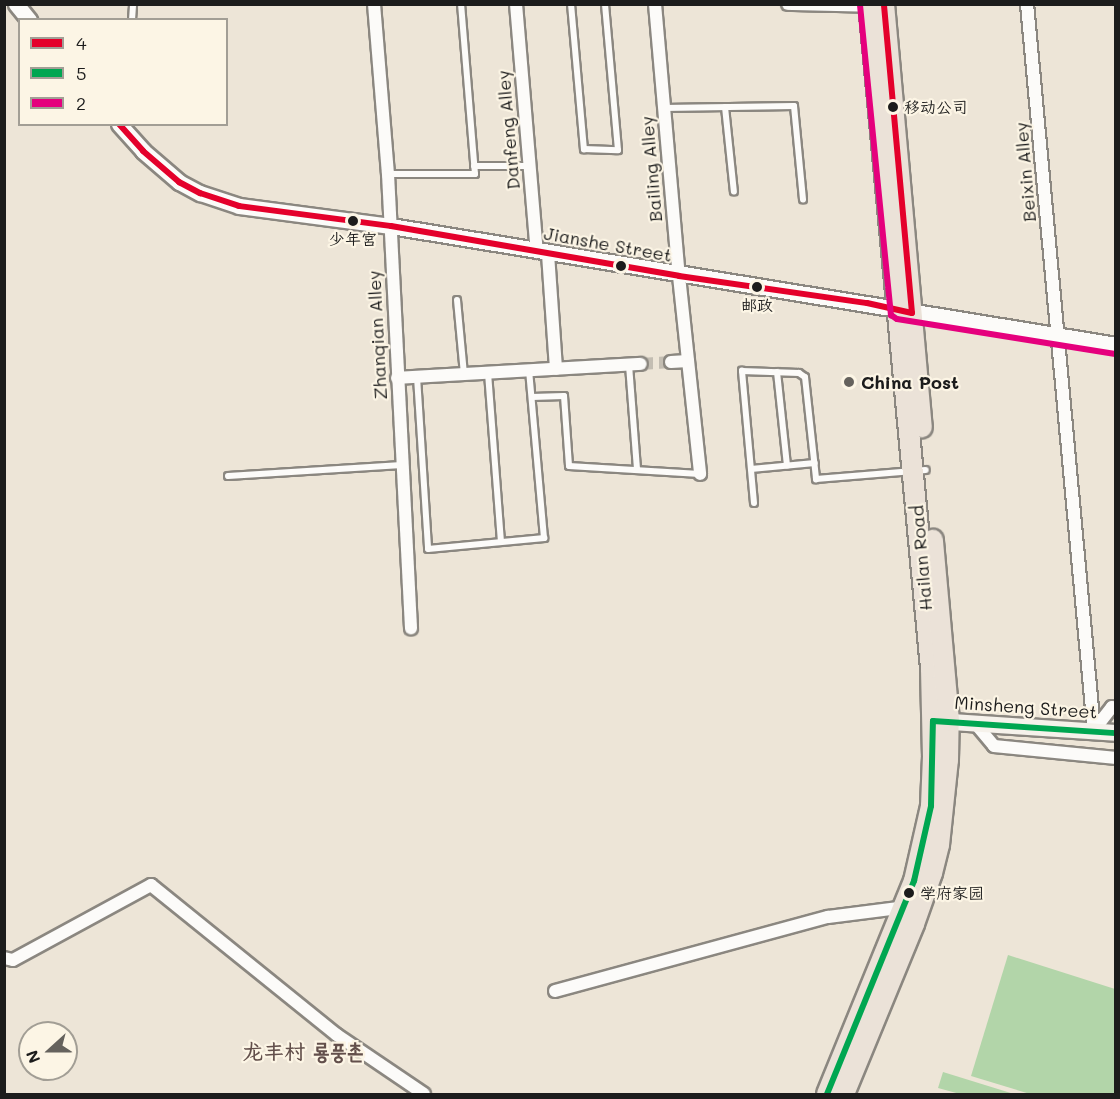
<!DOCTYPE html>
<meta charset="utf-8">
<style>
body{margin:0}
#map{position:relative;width:1120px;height:1099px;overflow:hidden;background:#ede5d7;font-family:Mali,"LXGW WenKai TC","Poor Story",sans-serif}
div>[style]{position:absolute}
.green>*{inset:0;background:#b2d5a9}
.minor-tunnel>*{height:12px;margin-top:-6px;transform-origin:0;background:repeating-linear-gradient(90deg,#c3bdb2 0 12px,transparent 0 18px)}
.roads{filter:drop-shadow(2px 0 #8b8780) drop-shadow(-2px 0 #8b8780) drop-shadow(0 2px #8b8780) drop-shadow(0 -2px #8b8780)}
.service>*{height:6px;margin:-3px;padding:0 3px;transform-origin:3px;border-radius:3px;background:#fcfbf9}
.minor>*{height:12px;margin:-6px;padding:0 6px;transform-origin:6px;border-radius:6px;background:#fcfbf9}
.tertiary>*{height:15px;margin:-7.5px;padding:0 7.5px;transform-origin:7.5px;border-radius:7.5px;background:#fcfbf9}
.secondary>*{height:16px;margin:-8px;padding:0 8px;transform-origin:8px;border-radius:8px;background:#f6f2eb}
.trunk>*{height:20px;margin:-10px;padding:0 10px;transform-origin:10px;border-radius:10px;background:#ebe2d8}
.bus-1>*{height:6px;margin:-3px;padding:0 3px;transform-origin:3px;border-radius:3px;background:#e4002b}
.bus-2>*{height:6px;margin:-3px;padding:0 3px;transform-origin:3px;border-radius:3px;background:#00a651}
.bus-3>*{height:6px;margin:-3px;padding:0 3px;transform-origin:3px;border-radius:3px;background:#e5007d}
.dots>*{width:16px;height:16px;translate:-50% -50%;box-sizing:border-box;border:3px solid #fcf5e5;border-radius:50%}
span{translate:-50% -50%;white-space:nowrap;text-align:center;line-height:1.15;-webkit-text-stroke:4.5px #fcf5e5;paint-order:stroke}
.bus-label{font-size:16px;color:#1c1c1c}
.left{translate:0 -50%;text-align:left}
.street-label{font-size:18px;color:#1c1c1c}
.poi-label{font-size:18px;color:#1c1c1c;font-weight:700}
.quarter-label{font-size:21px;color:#624f4b;font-weight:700}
.frame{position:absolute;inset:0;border:6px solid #1c1c1c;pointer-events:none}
.legend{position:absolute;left:18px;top:18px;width:210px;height:108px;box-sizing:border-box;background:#fcf5e5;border:2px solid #a29e95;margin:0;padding:8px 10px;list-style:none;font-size:18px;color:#1c1c1c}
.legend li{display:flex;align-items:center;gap:12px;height:30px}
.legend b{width:30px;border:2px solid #a29e95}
.north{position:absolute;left:18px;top:1021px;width:60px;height:60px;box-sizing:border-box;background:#fcf5e5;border:2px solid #a29e95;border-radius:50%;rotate:249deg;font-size:16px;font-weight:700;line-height:24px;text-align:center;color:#1c1c1c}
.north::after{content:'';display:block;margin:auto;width:21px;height:27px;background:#65625d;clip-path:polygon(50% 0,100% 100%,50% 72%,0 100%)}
</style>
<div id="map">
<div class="green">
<i style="clip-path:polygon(1008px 955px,1115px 989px,1115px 1094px,1030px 1094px,971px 1076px)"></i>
<i style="clip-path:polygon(943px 1072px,1014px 1094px,960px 1094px,938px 1088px)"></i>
</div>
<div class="minor-tunnel">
<i style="left:641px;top:364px;width:30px;rotate:-4deg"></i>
</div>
<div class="roads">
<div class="service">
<i style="left:571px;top:4px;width:146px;rotate:84.9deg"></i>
<i style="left:584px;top:149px;width:34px;rotate:2deg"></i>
<i style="left:618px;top:150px;width:147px;rotate:-95.1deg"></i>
<i style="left:132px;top:20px;width:16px;rotate:-86deg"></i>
<i style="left:725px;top:107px;width:85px;rotate:84deg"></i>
<i style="left:664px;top:108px;width:130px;rotate:-0.9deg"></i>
<i style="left:794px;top:106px;width:94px;rotate:84.5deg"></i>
<i style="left:474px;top:166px;width:55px"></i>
<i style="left:388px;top:174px;width:87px"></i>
<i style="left:475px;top:174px;width:171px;rotate:-94.7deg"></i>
<i style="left:457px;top:300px;width:74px;rotate:84.6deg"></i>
<i style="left:629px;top:365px;width:105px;rotate:85.6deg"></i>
<i style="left:777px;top:372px;width:94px;rotate:83.9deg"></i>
<i style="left:488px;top:373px;width:169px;rotate:85.6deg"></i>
<i style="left:417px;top:377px;width:172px;rotate:86.3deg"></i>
<i style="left:428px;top:549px;width:117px;rotate:-5.4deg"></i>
<i style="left:544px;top:538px;width:169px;rotate:-95.1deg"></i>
<i style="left:532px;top:397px;width:32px;rotate:-2deg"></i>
<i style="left:564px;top:396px;width:70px;rotate:85.9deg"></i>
<i style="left:569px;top:466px;width:131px;rotate:3.5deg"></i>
<i style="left:751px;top:469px;width:64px;rotate:-5.4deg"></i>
<i style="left:228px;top:476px;width:174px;rotate:-3.6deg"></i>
<i style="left:754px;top:503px;width:133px;rotate:-95.2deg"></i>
<i style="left:742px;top:371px;width:57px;rotate:2deg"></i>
<i style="left:799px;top:373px;width:7px;rotate:34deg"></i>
<i style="left:805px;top:377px;width:103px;rotate:83.8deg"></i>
<i style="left:816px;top:479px;width:110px;rotate:-4.7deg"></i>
</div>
<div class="minor">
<i style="left:374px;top:4px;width:171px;rotate:85.3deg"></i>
<i style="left:388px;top:174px;width:455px;rotate:87.1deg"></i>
<i style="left:516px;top:4px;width:249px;rotate:85.2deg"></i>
<i style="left:655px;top:4px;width:273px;rotate:85deg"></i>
<i style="left:679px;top:276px;width:199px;rotate:83.9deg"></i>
<i style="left:788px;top:4px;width:86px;rotate:1.3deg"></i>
<i style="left:1027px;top:4px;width:729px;rotate:84.73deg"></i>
<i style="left:548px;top:254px;width:115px;rotate:86deg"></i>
<i style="left:671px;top:362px;width:17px;rotate:-3deg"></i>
<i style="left:397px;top:378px;width:244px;rotate:-3.3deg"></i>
<i style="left:974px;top:722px;width:31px;rotate:50deg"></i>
<i style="left:994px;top:746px;width:123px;rotate:5.6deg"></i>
<i style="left:1094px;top:730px;width:29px;rotate:-52deg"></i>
<i style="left:1112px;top:707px;width:4px;rotate:14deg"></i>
<i style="left:4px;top:958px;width:9px;rotate:13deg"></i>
<i style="left:13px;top:960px;width:157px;rotate:-28.5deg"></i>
<i style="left:151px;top:885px;width:239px;rotate:38.9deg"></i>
<i style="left:337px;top:1035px;width:105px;rotate:34.1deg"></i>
<i style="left:555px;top:991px;width:283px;rotate:-15.2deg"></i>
<i style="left:828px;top:917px;width:79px;rotate:-7.3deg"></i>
</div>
<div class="tertiary">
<i style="left:16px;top:4px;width:21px;rotate:51deg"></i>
<i style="left:119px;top:124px;width:36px;rotate:48deg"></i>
<i style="left:143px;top:151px;width:48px;rotate:40.7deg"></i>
<i style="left:179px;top:182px;width:24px;rotate:28deg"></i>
<i style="left:200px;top:193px;width:41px;rotate:18.4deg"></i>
<i style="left:239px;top:206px;width:153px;rotate:7.5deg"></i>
<i style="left:391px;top:226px;width:735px;rotate:9.32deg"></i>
</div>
<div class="secondary">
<i style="left:937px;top:721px;width:179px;rotate:3.8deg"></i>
</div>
<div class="trunk">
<i style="left:884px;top:4px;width:425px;rotate:84.9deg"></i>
<i style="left:827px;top:1094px;width:230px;rotate:-67.8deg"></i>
<i style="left:914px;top:881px;width:77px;rotate:-77.2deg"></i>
<i style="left:931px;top:806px;width:49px;rotate:-87.7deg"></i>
<i style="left:933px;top:757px;width:89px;rotate:-91.3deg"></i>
<i style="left:931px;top:668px;width:667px;rotate:-95.33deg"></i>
<i style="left:844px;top:1094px;width:184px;rotate:-67.6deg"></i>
<i style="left:914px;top:924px;width:54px;rotate:-70.6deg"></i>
<i style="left:932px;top:873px;width:29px;rotate:-76deg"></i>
<i style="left:939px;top:845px;width:85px;rotate:-84deg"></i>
<i style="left:948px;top:760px;width:39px;rotate:-89deg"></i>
<i style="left:949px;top:721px;width:182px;rotate:-95.1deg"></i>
</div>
</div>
<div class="bus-1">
<i style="left:119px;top:124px;width:36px;rotate:48deg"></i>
<i style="left:143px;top:151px;width:48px;rotate:40.7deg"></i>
<i style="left:179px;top:182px;width:24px;rotate:28deg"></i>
<i style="left:200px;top:193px;width:41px;rotate:18.4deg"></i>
<i style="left:239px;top:206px;width:153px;rotate:7.5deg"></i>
<i style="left:391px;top:226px;width:292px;rotate:9.8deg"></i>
<i style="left:679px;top:276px;width:190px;rotate:8.2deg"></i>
<i style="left:867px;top:303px;width:46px;rotate:12.5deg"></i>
<i style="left:912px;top:313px;width:310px;rotate:-95.2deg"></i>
</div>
<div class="bus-2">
<i style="left:827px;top:1094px;width:230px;rotate:-67.8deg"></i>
<i style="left:914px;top:881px;width:77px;rotate:-77.2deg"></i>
<i style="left:931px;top:806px;width:85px;rotate:-88.7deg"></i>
<i style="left:933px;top:721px;width:183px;rotate:3.8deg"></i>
</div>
<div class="bus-3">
<i style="left:860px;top:5px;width:312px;rotate:84.3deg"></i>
<i style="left:891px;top:315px;width:7px;rotate:34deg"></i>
<i style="left:897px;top:319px;width:221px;rotate:9.1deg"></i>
</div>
<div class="dots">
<i style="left:893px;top:107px;background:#1c1c1c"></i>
<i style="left:353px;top:221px;background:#1c1c1c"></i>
<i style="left:621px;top:266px;background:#1c1c1c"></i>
<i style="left:757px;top:287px;background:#1c1c1c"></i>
<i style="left:849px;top:382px;background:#65625d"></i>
<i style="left:909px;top:893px;background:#1c1c1c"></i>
</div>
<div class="bus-label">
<span class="left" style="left:904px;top:107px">移动公司</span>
<span style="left:353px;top:239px">少年宫</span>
<span style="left:757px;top:305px">邮政</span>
<span class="left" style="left:920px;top:893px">学府家园</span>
</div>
<div class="street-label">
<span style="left:508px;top:130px;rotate:-95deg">Danfeng Alley</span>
<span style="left:651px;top:169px;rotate:-95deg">Bailing Alley</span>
<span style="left:1025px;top:172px;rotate:-95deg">Beixin Alley</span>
<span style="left:608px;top:244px;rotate:10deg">Jianshe Street</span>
<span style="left:377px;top:335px;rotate:-93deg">Zhanqian Alley</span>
<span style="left:921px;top:558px;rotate:-95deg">Hailan Road</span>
<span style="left:1026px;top:707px;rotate:4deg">Minsheng Street</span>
</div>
<div class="poi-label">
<span class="left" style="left:861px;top:382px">China Post</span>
</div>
<div class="quarter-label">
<span style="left:303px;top:1051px">龙丰村 룡풍촌</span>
</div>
<div class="frame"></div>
<ul class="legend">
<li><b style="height:8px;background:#e4002b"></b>4</li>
<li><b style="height:8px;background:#00a651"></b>5</li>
<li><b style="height:8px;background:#e5007d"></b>2</li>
</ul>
<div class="north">N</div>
</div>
